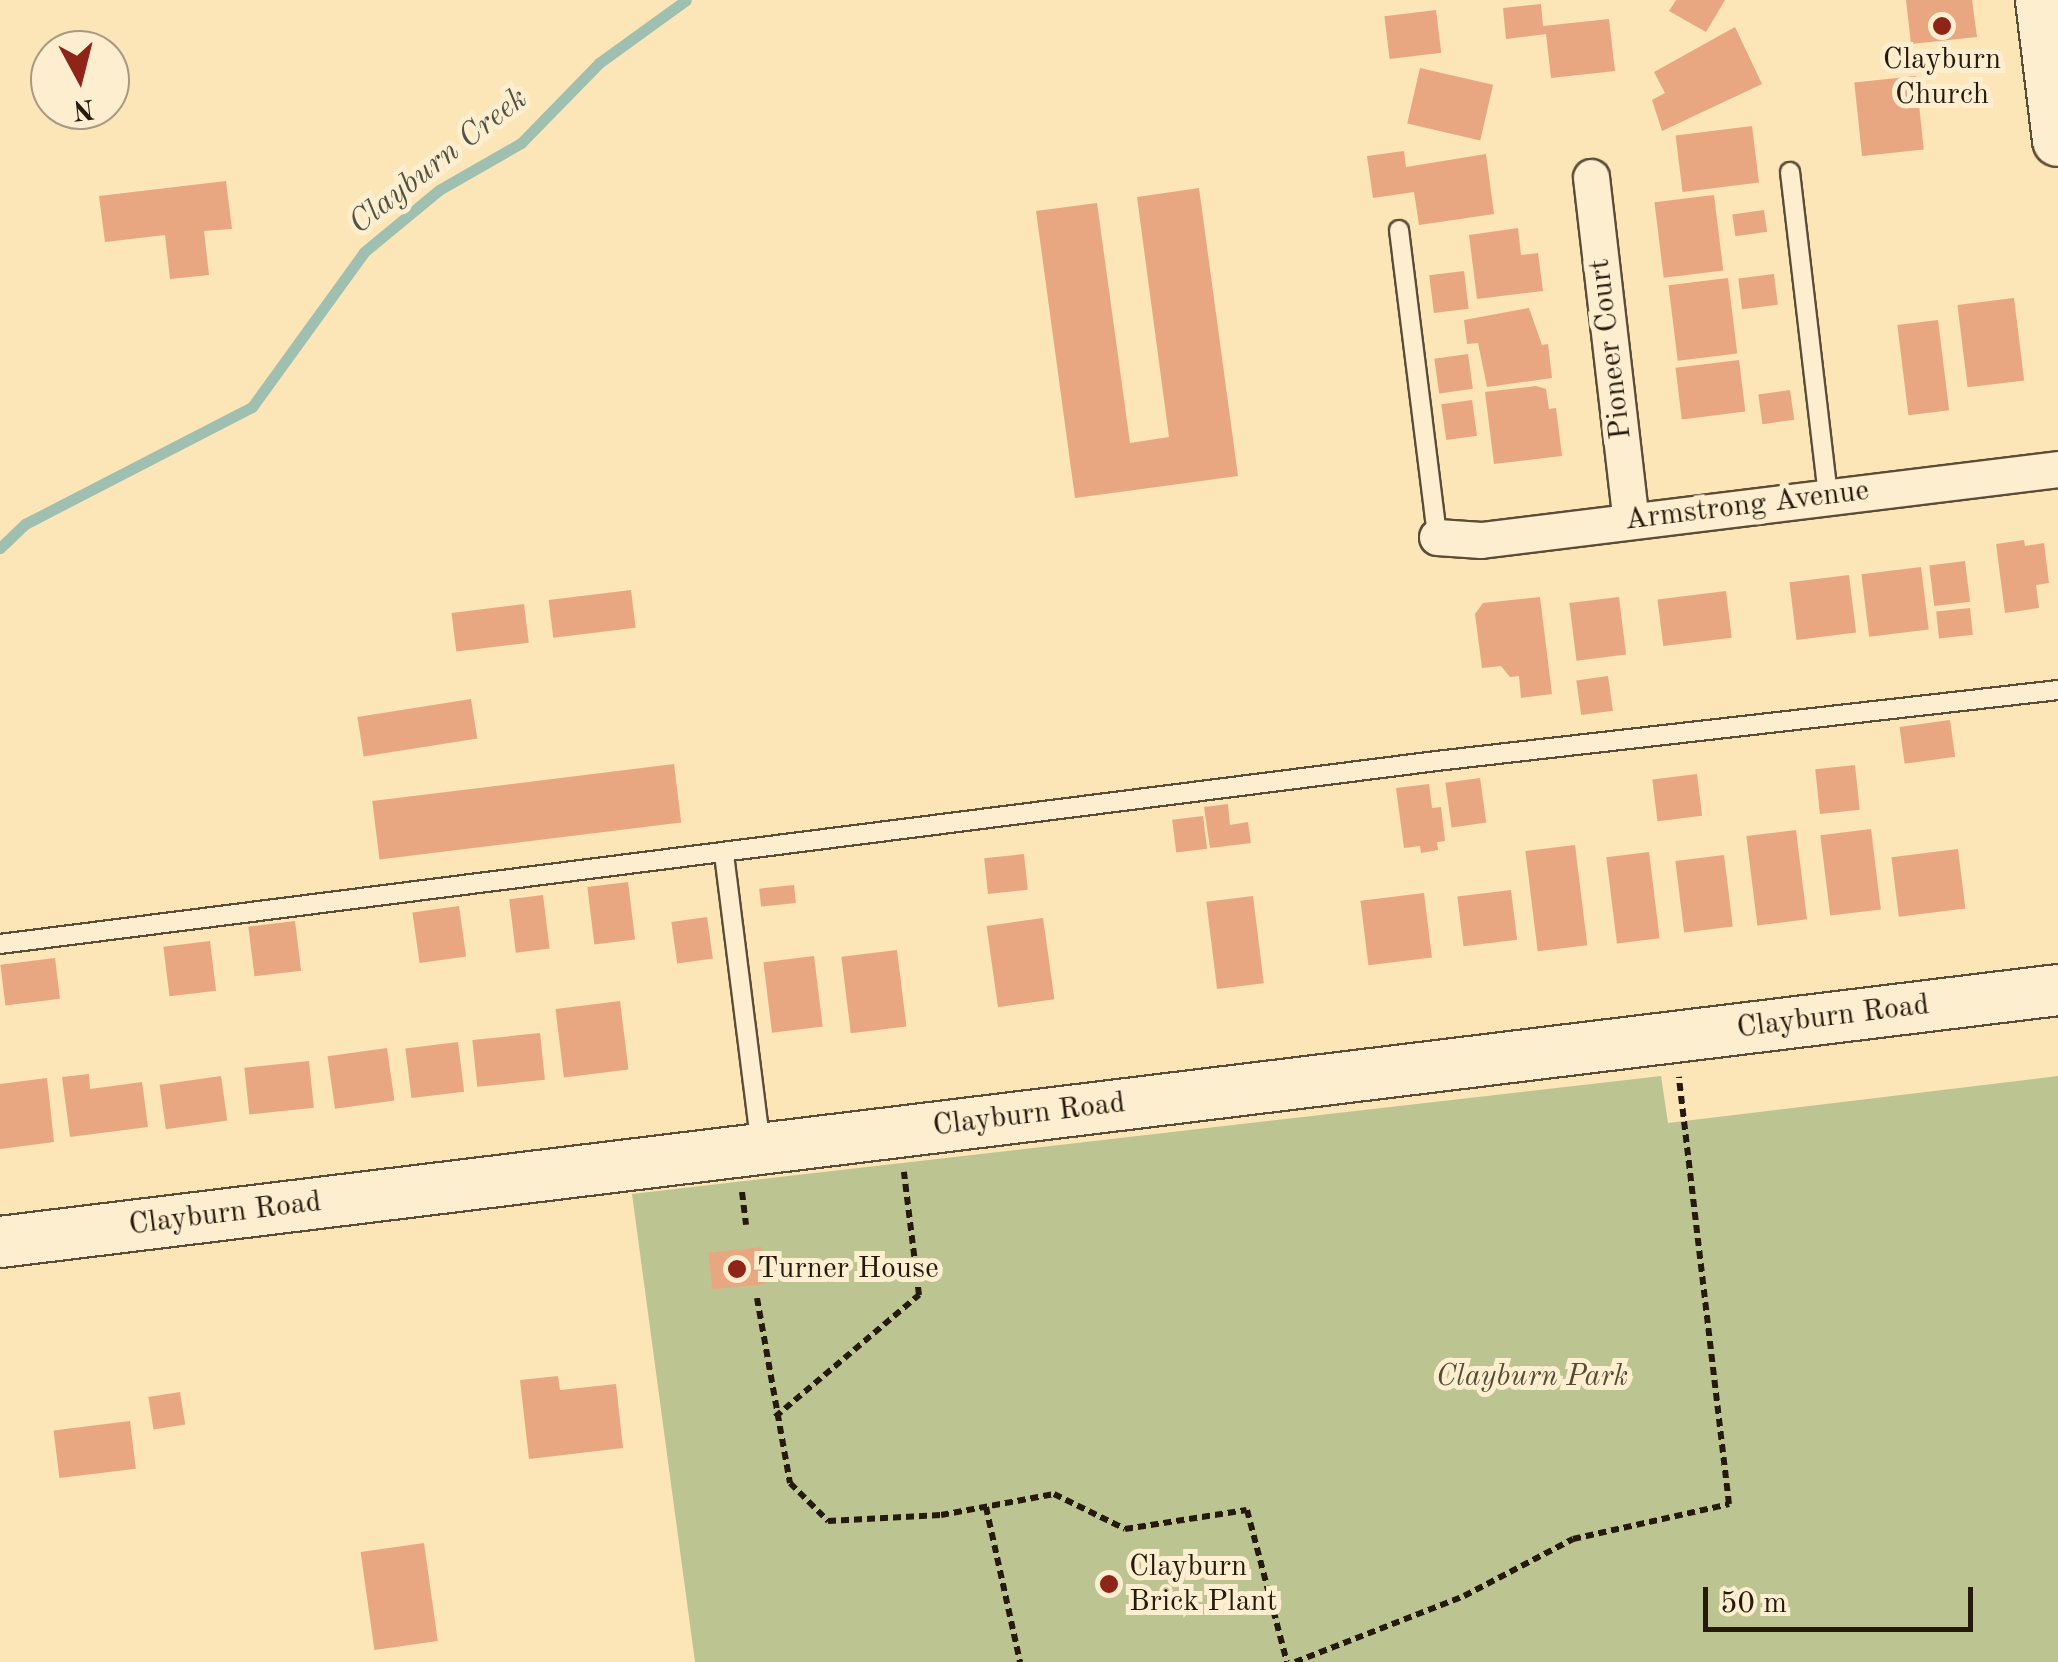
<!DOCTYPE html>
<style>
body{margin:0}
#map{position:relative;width:2058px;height:1662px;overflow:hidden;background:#fce5b7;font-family:"Old Standard TT",serif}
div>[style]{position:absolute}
.green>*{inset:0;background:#bcc591}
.stream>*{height:11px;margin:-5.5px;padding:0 5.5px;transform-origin:5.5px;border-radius:5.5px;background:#9fbfb1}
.building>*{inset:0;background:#e9a781;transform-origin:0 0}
.path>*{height:6px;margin-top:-3px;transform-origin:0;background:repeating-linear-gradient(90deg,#261a0e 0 8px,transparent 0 13px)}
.roads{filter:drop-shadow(2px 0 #5c4d38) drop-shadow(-2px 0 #5c4d38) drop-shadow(0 2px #5c4d38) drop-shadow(0 -2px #5c4d38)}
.lane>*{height:18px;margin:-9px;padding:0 9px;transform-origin:9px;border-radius:9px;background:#fdeed0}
.street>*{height:35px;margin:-17.5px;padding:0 17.5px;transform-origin:17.5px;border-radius:17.5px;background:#fdeed0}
.secondary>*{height:50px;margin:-25px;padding:0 25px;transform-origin:25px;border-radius:25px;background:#fdeed0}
.dots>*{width:28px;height:28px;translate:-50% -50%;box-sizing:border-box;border:5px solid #fdeed0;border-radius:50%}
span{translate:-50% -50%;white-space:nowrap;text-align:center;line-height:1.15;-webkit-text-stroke:10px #fdeed0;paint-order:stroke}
.poi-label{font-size:30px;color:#261a0e}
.left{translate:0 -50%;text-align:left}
.street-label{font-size:30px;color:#261a0e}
.park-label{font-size:30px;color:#534d35;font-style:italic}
.water-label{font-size:32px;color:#505447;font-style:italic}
.north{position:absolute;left:30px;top:30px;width:100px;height:100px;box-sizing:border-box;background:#fdeed0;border:2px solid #a79982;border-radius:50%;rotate:173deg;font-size:28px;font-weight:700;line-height:40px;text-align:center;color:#261a0e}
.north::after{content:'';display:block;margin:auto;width:35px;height:45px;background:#8f2418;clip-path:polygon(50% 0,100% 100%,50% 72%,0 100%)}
.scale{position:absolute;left:1703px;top:1587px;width:270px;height:45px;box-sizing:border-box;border:5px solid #261a0e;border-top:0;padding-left:12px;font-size:30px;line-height:35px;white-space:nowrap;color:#261a0e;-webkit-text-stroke:8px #fdeed0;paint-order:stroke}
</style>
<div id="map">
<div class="green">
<i style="clip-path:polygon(1661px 1076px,1668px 1123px,2058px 1076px,2058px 1662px,695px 1662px,632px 1194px)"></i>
</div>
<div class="stream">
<i style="left:0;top:548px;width:35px;rotate:-44deg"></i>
<i style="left:25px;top:524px;width:255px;rotate:-27.3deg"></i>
<i style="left:252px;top:407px;width:191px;rotate:-54.1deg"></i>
<i style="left:364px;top:252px;width:97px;rotate:-39.6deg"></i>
<i style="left:439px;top:190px;width:95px;rotate:-29.8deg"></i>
<i style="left:521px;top:143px;width:112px;rotate:-45.7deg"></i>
<i style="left:599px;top:63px;width:107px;rotate:-35.9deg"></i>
</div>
<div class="building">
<i style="clip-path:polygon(1676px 0,1725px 0,1706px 32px,1669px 11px)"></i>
<i style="clip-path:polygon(1906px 0,1972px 0,1977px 37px,1911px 44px)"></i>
<i style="clip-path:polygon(1541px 4px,1543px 26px,1609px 19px,1615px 71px,1551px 78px,1546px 34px,1506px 39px,1503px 8px)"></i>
<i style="left:1436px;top:10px;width:43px;height:52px;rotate:83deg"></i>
<i style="clip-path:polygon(1735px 27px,1762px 84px,1662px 131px,1652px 100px,1665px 93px,1654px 72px)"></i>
<i style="left:1420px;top:68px;width:75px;height:57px;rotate:13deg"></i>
<i style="left:1916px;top:76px;width:74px;height:62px;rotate:84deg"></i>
<i style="left:1752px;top:126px;width:57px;height:77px;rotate:83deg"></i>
<i style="clip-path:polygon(1404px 151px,1406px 167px,1486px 154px,1494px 214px,1419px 225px,1414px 192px,1373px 198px,1367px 156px)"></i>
<i style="clip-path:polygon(226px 181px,232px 229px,204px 231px,209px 275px,170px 279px,165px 235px,105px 242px,99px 196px)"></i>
<i style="clip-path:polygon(1199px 188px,1238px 476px,1075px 498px,1036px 211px,1097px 203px,1130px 443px,1169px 437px,1137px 197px)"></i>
<i style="left:1714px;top:195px;width:76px;height:60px;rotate:83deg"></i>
<i style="left:1764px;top:210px;width:22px;height:32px;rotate:82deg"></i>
<i style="clip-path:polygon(1518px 228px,1521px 255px,1538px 253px,1543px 291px,1477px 299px,1469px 235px)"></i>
<i style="left:1464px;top:271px;width:38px;height:35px;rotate:83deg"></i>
<i style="left:1774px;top:274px;width:31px;height:36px;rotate:83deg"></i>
<i style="left:1728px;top:278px;width:76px;height:60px;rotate:83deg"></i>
<i style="left:2014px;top:298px;width:83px;height:57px;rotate:83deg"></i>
<i style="clip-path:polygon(1529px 308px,1542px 345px,1548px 344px,1552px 378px,1487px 387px,1478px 343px,1467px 344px,1464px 320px)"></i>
<i style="left:1938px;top:320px;width:91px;height:41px;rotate:83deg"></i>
<i style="left:1468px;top:354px;width:35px;height:34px;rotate:82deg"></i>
<i style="left:1739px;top:360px;width:52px;height:64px;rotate:83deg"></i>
<i style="clip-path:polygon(1536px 386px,1546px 389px,1549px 409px,1556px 408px,1562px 456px,1494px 464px,1485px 392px)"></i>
<i style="left:1790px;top:390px;width:30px;height:32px;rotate:82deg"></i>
<i style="left:1472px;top:400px;width:36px;height:31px;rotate:82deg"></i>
<i style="clip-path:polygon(2024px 540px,2025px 546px,2044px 543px,2049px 583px,2036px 585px,2039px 608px,2005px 613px,1996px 544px)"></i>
<i style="left:1965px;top:561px;width:41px;height:36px;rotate:83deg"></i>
<i style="left:1921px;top:567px;width:63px;height:60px;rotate:83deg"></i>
<i style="left:1849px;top:575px;width:58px;height:60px;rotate:83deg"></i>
<i style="left:631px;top:590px;width:38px;height:83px;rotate:83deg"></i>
<i style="left:1726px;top:591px;width:47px;height:69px;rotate:83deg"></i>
<i style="clip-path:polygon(1540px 597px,1552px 694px,1521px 698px,1519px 676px,1510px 677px,1501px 666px,1482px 668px,1475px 614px,1483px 603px)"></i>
<i style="left:1619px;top:597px;width:58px;height:50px;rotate:83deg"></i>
<i style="left:524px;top:604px;width:39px;height:73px;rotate:83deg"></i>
<i style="left:1970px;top:608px;width:27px;height:34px;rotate:84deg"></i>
<i style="left:1608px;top:676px;width:35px;height:32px;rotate:82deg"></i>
<i style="left:471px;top:699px;width:40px;height:115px;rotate:81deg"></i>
<i style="left:1950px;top:720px;width:37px;height:51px;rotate:82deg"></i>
<i style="left:674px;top:764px;width:59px;height:304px;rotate:83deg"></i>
<i style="left:1855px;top:765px;width:45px;height:40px;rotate:84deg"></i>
<i style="left:1697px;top:774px;width:42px;height:45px;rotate:83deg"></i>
<i style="left:1480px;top:778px;width:45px;height:35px;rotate:82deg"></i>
<i style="clip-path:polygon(1429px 784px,1432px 808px,1441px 807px,1445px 841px,1437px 842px,1438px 850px,1421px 853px,1420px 846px,1404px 848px,1396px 788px)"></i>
<i style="clip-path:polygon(1228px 804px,1230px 825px,1248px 822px,1251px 843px,1210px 848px,1204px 807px)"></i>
<i style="left:1203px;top:816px;width:33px;height:31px;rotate:83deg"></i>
<i style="left:1871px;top:829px;width:81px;height:51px;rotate:83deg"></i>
<i style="left:1796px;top:830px;width:90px;height:50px;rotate:83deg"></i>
<i style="left:1575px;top:845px;width:101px;height:50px;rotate:83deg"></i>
<i style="left:1958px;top:849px;width:60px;height:67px;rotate:83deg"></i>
<i style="left:1649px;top:852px;width:87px;height:43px;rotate:83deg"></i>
<i style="left:1024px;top:854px;width:36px;height:40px;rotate:84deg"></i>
<i style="left:1724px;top:855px;width:72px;height:49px;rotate:83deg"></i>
<i style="left:628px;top:882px;width:58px;height:41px;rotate:83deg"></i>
<i style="left:794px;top:885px;width:18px;height:35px;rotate:84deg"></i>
<i style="left:1511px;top:890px;width:50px;height:54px;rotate:83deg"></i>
<i style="left:1424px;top:893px;width:65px;height:64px;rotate:83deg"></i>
<i style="left:543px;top:895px;width:54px;height:34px;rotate:83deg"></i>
<i style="left:1253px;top:896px;width:88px;height:47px;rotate:83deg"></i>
<i style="left:459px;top:906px;width:51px;height:47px;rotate:82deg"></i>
<i style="left:707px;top:917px;width:42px;height:36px;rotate:82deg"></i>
<i style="left:1043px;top:918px;width:82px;height:57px;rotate:82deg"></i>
<i style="left:295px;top:921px;width:50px;height:47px;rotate:83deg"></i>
<i style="left:210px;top:941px;width:50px;height:47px;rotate:83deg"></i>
<i style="left:897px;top:950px;width:77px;height:56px;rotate:83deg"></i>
<i style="left:814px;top:956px;width:71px;height:51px;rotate:83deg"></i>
<i style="left:55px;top:958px;width:41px;height:55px;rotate:83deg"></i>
<i style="left:620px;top:1001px;width:69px;height:65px;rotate:83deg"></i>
<i style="left:540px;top:1033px;width:47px;height:68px;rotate:84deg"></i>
<i style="left:458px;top:1042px;width:50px;height:53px;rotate:83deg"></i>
<i style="left:387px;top:1048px;width:53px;height:60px;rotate:82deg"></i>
<i style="left:309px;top:1061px;width:47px;height:65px;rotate:84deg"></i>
<i style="clip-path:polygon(89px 1074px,90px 1089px,142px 1082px,148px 1127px,70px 1137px,62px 1077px)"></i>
<i style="left:221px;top:1076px;width:45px;height:62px;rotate:82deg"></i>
<i style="clip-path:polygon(47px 1078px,54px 1142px,0 1149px,0 1084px)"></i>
<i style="left:762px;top:1247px;width:37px;height:54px;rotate:84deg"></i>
<i style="clip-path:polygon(558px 1376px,560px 1390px,616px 1384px,623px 1448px,529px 1459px,520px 1380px)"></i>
<i style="left:180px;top:1392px;width:33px;height:32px;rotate:81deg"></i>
<i style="left:130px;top:1421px;width:48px;height:77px;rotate:83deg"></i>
<i style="left:424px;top:1543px;width:99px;height:64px;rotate:82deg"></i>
</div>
<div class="path">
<i style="left:742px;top:1192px;width:33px;rotate:83deg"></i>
<i style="left:757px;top:1298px;width:188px;rotate:79.9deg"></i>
<i style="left:790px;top:1483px;width:54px;rotate:45deg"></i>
<i style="left:828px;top:1521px;width:113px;rotate:-3deg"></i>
<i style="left:941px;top:1515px;width:115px;rotate:-10.5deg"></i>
<i style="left:1054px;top:1494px;width:79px;rotate:26.2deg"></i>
<i style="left:1125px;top:1529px;width:123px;rotate:-8.9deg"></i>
<i style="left:1247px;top:1510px;width:157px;rotate:75.3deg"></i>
<i style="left:775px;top:1417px;width:189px;rotate:-40.3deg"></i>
<i style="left:919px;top:1295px;width:124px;rotate:-97deg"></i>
<i style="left:986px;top:1507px;width:159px;rotate:77.6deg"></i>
<i style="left:1295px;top:1662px;width:181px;rotate:-21.3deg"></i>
<i style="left:1464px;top:1596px;width:123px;rotate:-27.6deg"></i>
<i style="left:1573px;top:1539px;width:160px;rotate:-12.6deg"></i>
<i style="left:1729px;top:1504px;width:430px;rotate:-96.7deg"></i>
</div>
<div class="roads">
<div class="lane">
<i style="left:1790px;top:172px;width:326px;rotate:83.3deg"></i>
<i style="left:1399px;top:230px;width:309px;rotate:82.9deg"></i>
<i style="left:724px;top:854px;width:296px;rotate:82.8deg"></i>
<i style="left:0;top:944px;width:1457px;rotate:-7.26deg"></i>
<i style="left:1445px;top:760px;width:617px;rotate:-6.51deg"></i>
</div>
<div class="street">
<i style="left:1591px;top:177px;width:346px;rotate:83.4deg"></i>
<i style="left:1437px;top:537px;width:44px;rotate:3.9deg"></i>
<i style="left:1481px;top:540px;width:581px;rotate:-7.01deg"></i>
</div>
<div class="secondary">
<i style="left:2041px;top:0;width:142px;rotate:83.1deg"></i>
<i style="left:0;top:1242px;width:2073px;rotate:-6.98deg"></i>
</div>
</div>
<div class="dots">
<i style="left:1942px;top:26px;background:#8f2418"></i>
<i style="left:737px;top:1269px;background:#8f2418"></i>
<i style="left:1109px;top:1584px;background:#8f2418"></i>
</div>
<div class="poi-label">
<span style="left:1942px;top:77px">Clayburn<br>Church</span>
<span class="left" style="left:757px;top:1269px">Turner House</span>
<span class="left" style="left:1129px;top:1584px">Clayburn<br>Brick Plant</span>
</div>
<div class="street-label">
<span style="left:1611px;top:349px;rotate:-97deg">Pioneer Court</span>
<span style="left:1747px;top:506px;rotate:-7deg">Armstrong Avenue</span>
<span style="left:1833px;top:1017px;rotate:-7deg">Clayburn Road</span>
<span style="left:1029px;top:1115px;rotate:-7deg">Clayburn Road</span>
<span style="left:225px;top:1214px;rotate:-7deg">Clayburn Road</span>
</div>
<div class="park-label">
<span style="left:1532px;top:1377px">Clayburn Park</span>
</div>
<div class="water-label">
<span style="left:439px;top:162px;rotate:-38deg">Clayburn Creek</span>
</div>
<div class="north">N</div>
<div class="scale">50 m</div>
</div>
